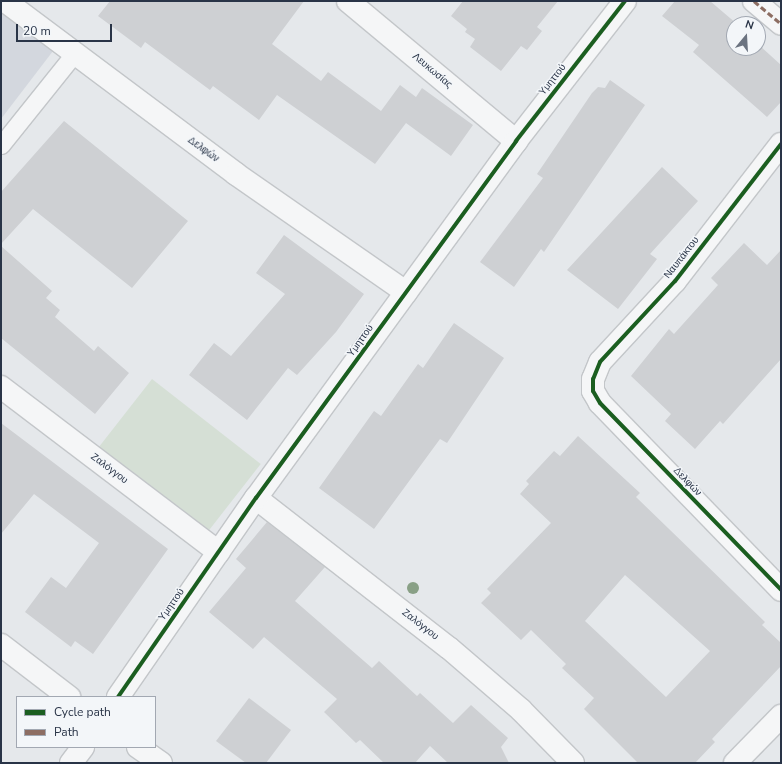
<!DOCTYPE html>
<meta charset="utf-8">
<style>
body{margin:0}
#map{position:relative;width:782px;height:764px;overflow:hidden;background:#e5e8eb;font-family:"Nunito Sans",sans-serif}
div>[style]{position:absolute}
.built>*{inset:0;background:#d3d7de}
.green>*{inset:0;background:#d5dfd5;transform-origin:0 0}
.building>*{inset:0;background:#ced0d3}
.roads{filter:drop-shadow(1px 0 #c3c6c9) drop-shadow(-1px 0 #c3c6c9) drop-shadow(0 1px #c3c6c9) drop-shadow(0 -1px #c3c6c9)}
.service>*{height:17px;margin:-8.5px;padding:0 8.5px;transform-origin:8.5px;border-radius:8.5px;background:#f5f6f7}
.pedestrian>*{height:22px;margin:-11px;padding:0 11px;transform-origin:11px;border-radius:11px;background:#f5f6f7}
.minor>*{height:22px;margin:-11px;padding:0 11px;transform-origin:11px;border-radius:11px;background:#f5f6f7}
.quiet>*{height:3px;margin-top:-1.5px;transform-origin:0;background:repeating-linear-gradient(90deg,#8d6e63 0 6px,transparent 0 9px)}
.cycleway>*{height:4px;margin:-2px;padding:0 2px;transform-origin:2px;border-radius:2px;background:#1b5e20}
.trees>*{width:12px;height:12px;margin:-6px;border-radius:50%;background:#89a086}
span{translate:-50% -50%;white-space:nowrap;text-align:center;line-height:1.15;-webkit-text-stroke:3px #f3f6f9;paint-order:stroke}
.street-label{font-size:10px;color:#293447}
.frame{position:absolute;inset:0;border:2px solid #293447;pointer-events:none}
.legend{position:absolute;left:16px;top:696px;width:140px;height:52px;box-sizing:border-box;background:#f3f6f9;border:1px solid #a2a8b2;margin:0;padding:5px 7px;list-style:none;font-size:12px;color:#293447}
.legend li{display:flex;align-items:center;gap:8px;height:20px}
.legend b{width:20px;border:1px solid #a2a8b2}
.north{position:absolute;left:726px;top:16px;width:40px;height:40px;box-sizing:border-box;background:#f3f6f9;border:1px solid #a2a8b2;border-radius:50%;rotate:18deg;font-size:11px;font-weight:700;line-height:16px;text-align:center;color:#293447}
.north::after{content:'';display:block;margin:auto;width:14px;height:18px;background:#6b7380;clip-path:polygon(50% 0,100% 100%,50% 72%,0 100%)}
.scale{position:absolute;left:16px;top:24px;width:96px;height:18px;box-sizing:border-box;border:2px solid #293447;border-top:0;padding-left:5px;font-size:12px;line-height:14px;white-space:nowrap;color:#293447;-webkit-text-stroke:3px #f3f6f9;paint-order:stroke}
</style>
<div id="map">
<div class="built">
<i style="clip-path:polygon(1px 11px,53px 51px,1px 119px)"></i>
</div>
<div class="green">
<i style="left:152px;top:379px;width:138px;height:98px;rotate:38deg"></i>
</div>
<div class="building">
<i style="clip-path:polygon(110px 1px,304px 1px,272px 44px,321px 81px,328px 72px,381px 111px,400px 85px,416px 97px,422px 88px,473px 125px,451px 156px,406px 123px,375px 164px,277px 95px,259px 120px,213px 86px,210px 90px,145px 42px,141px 48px,98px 16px)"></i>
<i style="clip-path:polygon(463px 1px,558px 1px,537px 27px,542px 31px,527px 50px,521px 46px,501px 71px,470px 47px,475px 39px,465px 32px,467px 29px,451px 16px)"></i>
<i style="clip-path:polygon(675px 1px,710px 1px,737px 24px,734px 24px,734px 48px,758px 48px,758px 44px,781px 65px,781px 102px,767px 117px,693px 52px,699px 45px,662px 16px)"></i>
<i style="clip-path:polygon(610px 80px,645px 105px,544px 252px,541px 249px,514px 287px,480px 262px,543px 178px,537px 174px,592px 93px,598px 87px,605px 88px)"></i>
<i style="clip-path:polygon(64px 121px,188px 221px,132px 288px,33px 209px,1px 244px,1px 192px)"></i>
<i style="clip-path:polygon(662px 167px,698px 201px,650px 254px,657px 259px,618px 309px,567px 270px)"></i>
<i style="clip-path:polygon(284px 235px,364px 294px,336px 332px,297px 375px,288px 368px,247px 420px,189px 375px,214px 343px,231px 356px,285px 294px,256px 273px)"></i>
<i style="clip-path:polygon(744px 243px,767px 265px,781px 250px,781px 359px,723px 424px,720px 421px,695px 449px,665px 421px,671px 414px,631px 376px,669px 329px,674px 334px,718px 285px,711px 278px)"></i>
<i style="clip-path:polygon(1px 246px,52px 291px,46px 298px,60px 310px,55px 317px,94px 351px,98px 346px,129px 373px,95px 414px,1px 338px)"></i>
<i style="clip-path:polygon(454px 323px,504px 358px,447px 443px,440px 439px,374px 529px,319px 488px,374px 411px,381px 416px,418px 364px,423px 368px)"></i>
<i style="clip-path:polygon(1px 423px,168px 549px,93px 654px,75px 641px,71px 647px,25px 612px,51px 577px,66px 588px,99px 543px,34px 494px,1px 534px)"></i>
<i style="clip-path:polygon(evenodd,578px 436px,640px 493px,636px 497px,765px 622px,762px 625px,781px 643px,781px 666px,712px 739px,715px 742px,695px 763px,638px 763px,584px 709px,594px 698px,562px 668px,566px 664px,531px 630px,521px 640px,481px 603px,491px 593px,487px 589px,551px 523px,520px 494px,529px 484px,526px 481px,554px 451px,560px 456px,578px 436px,625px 575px,710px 651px,666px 697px,585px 621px,625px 575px)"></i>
<i style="clip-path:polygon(267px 522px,325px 567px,295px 601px,372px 668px,379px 661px,417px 696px,420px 693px,453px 723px,471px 705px,508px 738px,501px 747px,509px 763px,448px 763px,430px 746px,415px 763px,384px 763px,360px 740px,356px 743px,324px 712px,337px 699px,264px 637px,253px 649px,209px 612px,246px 568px,236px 559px)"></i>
<i style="clip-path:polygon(249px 698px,291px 730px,266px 763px,246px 763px,216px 741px)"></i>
</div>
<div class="roads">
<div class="service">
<i style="left:1px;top:145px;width:117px;rotate:-51.3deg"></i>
</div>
<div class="pedestrian">
<i style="left:754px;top:1px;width:35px;rotate:40deg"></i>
</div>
<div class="minor">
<i style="left:5px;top:1px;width:289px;rotate:36.8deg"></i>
<i style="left:236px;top:174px;width:207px;rotate:34.8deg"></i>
<i style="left:348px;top:1px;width:219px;rotate:39.8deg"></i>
<i style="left:781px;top:144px;width:173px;rotate:127.7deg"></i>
<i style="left:675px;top:281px;width:110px;rotate:132.8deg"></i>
<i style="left:600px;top:362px;width:18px;rotate:112deg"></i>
<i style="left:593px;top:379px;width:12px;rotate:90deg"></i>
<i style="left:593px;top:391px;width:14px;rotate:60deg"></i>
<i style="left:600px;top:403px;width:260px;rotate:45.9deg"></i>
<i style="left:1px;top:387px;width:273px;rotate:37.2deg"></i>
<i style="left:256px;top:498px;width:244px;rotate:37.9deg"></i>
<i style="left:449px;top:648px;width:95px;rotate:40.7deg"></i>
<i style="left:521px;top:710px;width:74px;rotate:45.5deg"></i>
<i style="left:1px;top:645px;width:86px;rotate:37.4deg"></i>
<i style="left:118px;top:697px;width:242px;rotate:-55.3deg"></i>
<i style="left:256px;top:498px;width:442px;rotate:-53.9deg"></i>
<i style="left:516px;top:141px;width:177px;rotate:-52.1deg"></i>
<i style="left:138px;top:747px;width:28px;rotate:35deg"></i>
<i style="left:71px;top:763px;width:20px;rotate:-53deg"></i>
<i style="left:735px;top:763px;width:66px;rotate:-45.6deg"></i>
</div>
</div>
<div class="quiet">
<i style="left:754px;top:1px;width:35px;rotate:40deg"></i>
</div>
<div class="cycleway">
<i style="left:781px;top:144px;width:173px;rotate:127.7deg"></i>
<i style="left:675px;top:281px;width:110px;rotate:132.8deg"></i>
<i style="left:600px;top:362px;width:18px;rotate:112deg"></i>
<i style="left:593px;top:379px;width:12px;rotate:90deg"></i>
<i style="left:593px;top:391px;width:14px;rotate:60deg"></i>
<i style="left:600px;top:403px;width:260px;rotate:45.9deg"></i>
<i style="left:118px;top:697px;width:242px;rotate:-55.3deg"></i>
<i style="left:256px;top:498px;width:442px;rotate:-53.9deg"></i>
<i style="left:516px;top:141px;width:177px;rotate:-52.1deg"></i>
</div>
<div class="trees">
<i style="left:413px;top:588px"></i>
</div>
<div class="street-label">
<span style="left:432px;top:71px;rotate:40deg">Λευκωσίας</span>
<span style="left:553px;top:80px;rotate:-52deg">Υμηττού</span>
<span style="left:203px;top:150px;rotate:36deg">Δελφών</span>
<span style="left:682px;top:258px;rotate:-52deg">Ναυπάκτου</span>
<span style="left:361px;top:341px;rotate:-54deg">Υμηττού</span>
<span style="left:109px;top:469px;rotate:37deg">Ζαλόγγου</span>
<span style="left:687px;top:482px;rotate:46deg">Δελφών</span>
<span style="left:172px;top:605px;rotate:-55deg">Υμηττού</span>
<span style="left:420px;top:625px;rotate:38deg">Ζαλόγγου</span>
</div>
<div class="frame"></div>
<ul class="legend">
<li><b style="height:5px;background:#1b5e20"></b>Cycle path</li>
<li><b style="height:5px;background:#8d6e63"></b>Path</li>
</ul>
<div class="north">N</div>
<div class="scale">20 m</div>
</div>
